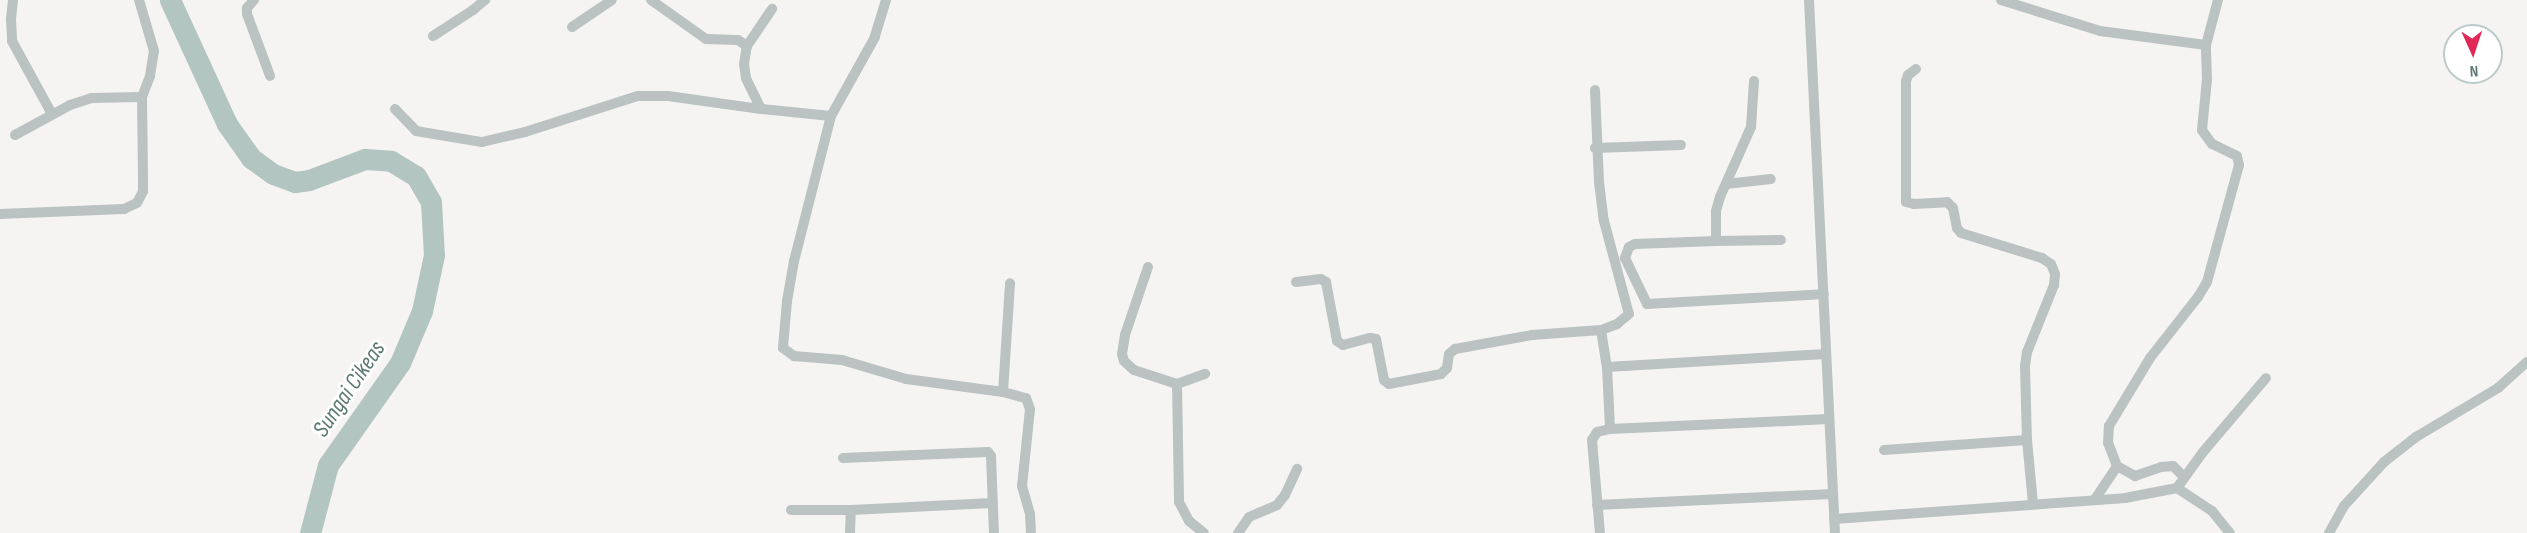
<!DOCTYPE html>
<style>
body{margin:0}
#map{position:relative;width:2527px;height:533px;overflow:hidden;background:#f6f4f3;font-family:"Sofia Sans Condensed",sans-serif}
div>[style]{position:absolute}
.river>*{height:21px;margin:-10.5px;padding:0 10.5px;transform-origin:10.5px;border-radius:10.5px;background:#b3c5c1}
.minor>*{height:10px;margin:-5px;padding:0 5px;transform-origin:5px;border-radius:5px;background:#bac3c2}
span{translate:-50% -50%;white-space:nowrap;text-align:center;line-height:1.15;-webkit-text-stroke:6px #fff;paint-order:stroke}
.water-label{font-size:24px;color:#5c7972;font-style:italic}
.north{position:absolute;left:2443px;top:24px;width:60px;height:60px;box-sizing:border-box;background:#fff;border:2px solid #bec9c9;border-radius:50%;rotate:177deg;font-size:16px;font-weight:700;line-height:24px;text-align:center;color:#5d7877}
.north::after{content:'';display:block;margin:auto;width:21px;height:27px;background:#e02959;clip-path:polygon(50% 0,100% 100%,50% 72%,0 100%)}
</style>
<div id="map">
<div class="river">
<i style="left:170px;top:0;width:136px;rotate:65.3deg"></i>
<i style="left:227px;top:124px;width:42px;rotate:54.8deg"></i>
<i style="left:251px;top:158px;width:27px;rotate:36deg"></i>
<i style="left:273px;top:174px;width:23px;rotate:20deg"></i>
<i style="left:295px;top:182px;width:14px;rotate:-8deg"></i>
<i style="left:309px;top:180px;width:60px;rotate:-20.6deg"></i>
<i style="left:365px;top:159px;width:26px;rotate:4deg"></i>
<i style="left:391px;top:161px;width:29px;rotate:31deg"></i>
<i style="left:416px;top:176px;width:30px;rotate:60deg"></i>
<i style="left:431px;top:202px;width:53px;rotate:86.8deg"></i>
<i style="left:434px;top:255px;width:57px;rotate:102.1deg"></i>
<i style="left:422px;top:311px;width:56px;rotate:112.9deg"></i>
<i style="left:400px;top:363px;width:125px;rotate:125.2deg"></i>
<i style="left:328px;top:465px;width:70px;rotate:104.8deg"></i>
</div>
<div class="minor">
<i style="left:13px;top:0;width:19px;rotate:96deg"></i>
<i style="left:11px;top:19px;width:22px;rotate:87deg"></i>
<i style="left:12px;top:41px;width:83px;rotate:61.3deg"></i>
<i style="left:254px;top:0;width:11px;rotate:131deg"></i>
<i style="left:247px;top:8px;width:6px;rotate:90deg"></i>
<i style="left:247px;top:14px;width:66px;rotate:69.6deg"></i>
<i style="left:651px;top:0;width:67px;rotate:35.3deg"></i>
<i style="left:706px;top:39px;width:32px;rotate:2deg"></i>
<i style="left:738px;top:40px;width:11px;rotate:34deg"></i>
<i style="left:886px;top:0;width:39px;rotate:107deg"></i>
<i style="left:875px;top:37px;width:90px;rotate:119.1deg"></i>
<i style="left:831px;top:116px;width:150px;rotate:104.3deg"></i>
<i style="left:794px;top:261px;width:41px;rotate:99.9deg"></i>
<i style="left:787px;top:301px;width:47px;rotate:94.9deg"></i>
<i style="left:783px;top:348px;width:14px;rotate:36deg"></i>
<i style="left:794px;top:356px;width:48px;rotate:4.8deg"></i>
<i style="left:842px;top:360px;width:67px;rotate:16.5deg"></i>
<i style="left:906px;top:379px;width:98px;rotate:7.6deg"></i>
<i style="left:1003px;top:392px;width:24px;rotate:15deg"></i>
<i style="left:1026px;top:398px;width:12px;rotate:70deg"></i>
<i style="left:1030px;top:409px;width:77px;rotate:95.9deg"></i>
<i style="left:1022px;top:486px;width:29px;rotate:74deg"></i>
<i style="left:1030px;top:514px;width:19px;rotate:87deg"></i>
<i style="left:1809px;top:0;width:534px;rotate:87.21deg"></i>
<i style="left:2001px;top:0;width:104px;rotate:17.4deg"></i>
<i style="left:2100px;top:31px;width:107px;rotate:7.5deg"></i>
<i style="left:572px;top:27px;width:48px;rotate:-34deg"></i>
<i style="left:433px;top:36px;width:48px;rotate:-33deg"></i>
<i style="left:473px;top:10px;width:16px;rotate:-40deg"></i>
<i style="left:1916px;top:69px;width:10px;rotate:143deg"></i>
<i style="left:1908px;top:75px;width:6px;rotate:108deg"></i>
<i style="left:1906px;top:81px;width:121px;rotate:90deg"></i>
<i style="left:1906px;top:202px;width:8px;rotate:14deg"></i>
<i style="left:1914px;top:204px;width:33px;rotate:-3deg"></i>
<i style="left:1947px;top:202px;width:8px;rotate:45deg"></i>
<i style="left:1953px;top:208px;width:20px;rotate:79deg"></i>
<i style="left:1957px;top:228px;width:6px;rotate:51deg"></i>
<i style="left:1961px;top:233px;width:85px;rotate:17.2deg"></i>
<i style="left:2042px;top:258px;width:11px;rotate:34deg"></i>
<i style="left:2051px;top:264px;width:11px;rotate:68deg"></i>
<i style="left:2055px;top:274px;width:11px;rotate:95deg"></i>
<i style="left:2054px;top:285px;width:72px;rotate:111.9deg"></i>
<i style="left:2027px;top:352px;width:14px;rotate:98deg"></i>
<i style="left:2025px;top:366px;width:74px;rotate:88.5deg"></i>
<i style="left:2027px;top:440px;width:63px;rotate:84.6deg"></i>
<i style="left:1754px;top:81px;width:46px;rotate:93.7deg"></i>
<i style="left:1751px;top:127px;width:77px;rotate:113.9deg"></i>
<i style="left:1720px;top:197px;width:15px;rotate:106deg"></i>
<i style="left:1716px;top:211px;width:30px;rotate:90deg"></i>
<i style="left:1716px;top:241px;width:81px;rotate:177.9deg"></i>
<i style="left:1635px;top:244px;width:7px;rotate:153deg"></i>
<i style="left:1629px;top:247px;width:12px;rotate:110deg"></i>
<i style="left:1625px;top:258px;width:51px;rotate:64.4deg"></i>
<i style="left:1647px;top:304px;width:177px;rotate:-3.2deg"></i>
<i style="left:1595px;top:90px;width:92px;rotate:87.5deg"></i>
<i style="left:1599px;top:182px;width:39px;rotate:83deg"></i>
<i style="left:1604px;top:221px;width:96px;rotate:75deg"></i>
<i style="left:1629px;top:314px;width:16px;rotate:140deg"></i>
<i style="left:1617px;top:324px;width:17px;rotate:159deg"></i>
<i style="left:1601px;top:330px;width:37px;rotate:81deg"></i>
<i style="left:1607px;top:367px;width:62px;rotate:87.2deg"></i>
<i style="left:1610px;top:429px;width:13px;rotate:167deg"></i>
<i style="left:1597px;top:432px;width:9px;rotate:122deg"></i>
<i style="left:1592px;top:440px;width:93px;rotate:85.1deg"></i>
<i style="left:395px;top:109px;width:30px;rotate:46deg"></i>
<i style="left:416px;top:131px;width:67px;rotate:9.5deg"></i>
<i style="left:482px;top:142px;width:44px;rotate:-13.1deg"></i>
<i style="left:525px;top:132px;width:119px;rotate:-17.7deg"></i>
<i style="left:638px;top:96px;width:30px"></i>
<i style="left:668px;top:96px;width:94px;rotate:8deg"></i>
<i style="left:761px;top:109px;width:70px;rotate:5.7deg"></i>
<i style="left:761px;top:109px;width:34px;rotate:-116deg"></i>
<i style="left:746px;top:78px;width:14px;rotate:-98deg"></i>
<i style="left:744px;top:64px;width:18px;rotate:-81deg"></i>
<i style="left:747px;top:46px;width:45px;rotate:-56deg"></i>
<i style="left:15px;top:135px;width:63px;rotate:-28.6deg"></i>
<i style="left:70px;top:105px;width:22px;rotate:-18deg"></i>
<i style="left:91px;top:98px;width:51px;rotate:-1.1deg"></i>
<i style="left:1595px;top:148px;width:86px;rotate:-2deg"></i>
<i style="left:1726px;top:184px;width:45px;rotate:-6.3deg"></i>
<i style="left:0;top:214px;width:124px;rotate:-2.3deg"></i>
<i style="left:124px;top:209px;width:14px;rotate:-25deg"></i>
<i style="left:137px;top:203px;width:13px;rotate:-63deg"></i>
<i style="left:143px;top:191px;width:13px;rotate:-90deg"></i>
<i style="left:143px;top:178px;width:81px;rotate:-90.7deg"></i>
<i style="left:142px;top:97px;width:22px;rotate:-69deg"></i>
<i style="left:150px;top:76px;width:25px;rotate:-81deg"></i>
<i style="left:154px;top:51px;width:53px;rotate:-106.4deg"></i>
<i style="left:1716px;top:241px;width:65px;rotate:-0.9deg"></i>
<i style="left:1148px;top:267px;width:72px;rotate:108.7deg"></i>
<i style="left:1125px;top:335px;width:19px;rotate:99deg"></i>
<i style="left:1122px;top:354px;width:7px;rotate:74deg"></i>
<i style="left:1124px;top:361px;width:13px;rotate:42deg"></i>
<i style="left:1134px;top:370px;width:45px;rotate:18deg"></i>
<i style="left:1177px;top:384px;width:118px;rotate:89deg"></i>
<i style="left:1179px;top:502px;width:21px;rotate:62deg"></i>
<i style="left:1189px;top:521px;width:19px;rotate:39deg"></i>
<i style="left:1296px;top:282px;width:25px;rotate:-7deg"></i>
<i style="left:1321px;top:279px;width:6px;rotate:31deg"></i>
<i style="left:1326px;top:282px;width:60px;rotate:79.4deg"></i>
<i style="left:1337px;top:341px;width:7px;rotate:34deg"></i>
<i style="left:1343px;top:345px;width:28px;rotate:-15deg"></i>
<i style="left:1370px;top:338px;width:6px;rotate:9deg"></i>
<i style="left:1376px;top:339px;width:42px;rotate:79deg"></i>
<i style="left:1384px;top:380px;width:6px;rotate:39deg"></i>
<i style="left:1389px;top:384px;width:53px;rotate:-10.9deg"></i>
<i style="left:1441px;top:374px;width:8px;rotate:-45deg"></i>
<i style="left:1447px;top:368px;width:14px;rotate:-82deg"></i>
<i style="left:1449px;top:354px;width:8px;rotate:-40deg"></i>
<i style="left:1455px;top:349px;width:78px;rotate:-10.3deg"></i>
<i style="left:1532px;top:335px;width:69px;rotate:-4.1deg"></i>
<i style="left:1607px;top:367px;width:219px;rotate:-3.4deg"></i>
<i style="left:1177px;top:384px;width:30px;rotate:-20deg"></i>
<i style="left:1003px;top:392px;width:109px;rotate:-86.3deg"></i>
<i style="left:1610px;top:429px;width:219px;rotate:-2.6deg"></i>
<i style="left:1884px;top:450px;width:143px;rotate:-4deg"></i>
<i style="left:843px;top:458px;width:145px;rotate:-2.4deg"></i>
<i style="left:988px;top:452px;width:5px;rotate:53deg"></i>
<i style="left:991px;top:456px;width:77px;rotate:87.8deg"></i>
<i style="left:2117px;top:466px;width:25px;rotate:-111deg"></i>
<i style="left:2108px;top:443px;width:17px;rotate:-87deg"></i>
<i style="left:2109px;top:426px;width:79px;rotate:-58.9deg"></i>
<i style="left:2150px;top:358px;width:78px;rotate:-51.8deg"></i>
<i style="left:2198px;top:297px;width:17px;rotate:-59deg"></i>
<i style="left:2207px;top:282px;width:121px;rotate:-74.7deg"></i>
<i style="left:2239px;top:165px;width:9px;rotate:-103deg"></i>
<i style="left:2237px;top:156px;width:28px;rotate:-154deg"></i>
<i style="left:2212px;top:144px;width:17px;rotate:-126deg"></i>
<i style="left:2202px;top:130px;width:51px;rotate:-84.4deg"></i>
<i style="left:2207px;top:79px;width:34px;rotate:-92deg"></i>
<i style="left:2206px;top:45px;width:47px;rotate:-75.1deg"></i>
<i style="left:2177px;top:488px;width:42px;rotate:33.3deg"></i>
<i style="left:2212px;top:511px;width:28px;rotate:51deg"></i>
<i style="left:2095px;top:499px;width:40px;rotate:-56deg"></i>
<i style="left:2117px;top:466px;width:21px;rotate:29deg"></i>
<i style="left:2135px;top:476px;width:28px;rotate:-19deg"></i>
<i style="left:2161px;top:467px;width:12px;rotate:-5deg"></i>
<i style="left:2173px;top:466px;width:16px;rotate:45deg"></i>
<i style="left:1597px;top:505px;width:236px;rotate:-2.7deg"></i>
<i style="left:791px;top:510px;width:60px"></i>
<i style="left:851px;top:510px;width:141px;rotate:-2.8deg"></i>
<i style="left:1834px;top:519px;width:292px;rotate:-4.1deg"></i>
<i style="left:2125px;top:498px;width:53px;rotate:-10.9deg"></i>
<i style="left:2177px;top:488px;width:44px;rotate:-54.2deg"></i>
<i style="left:2203px;top:452px;width:97px;rotate:-49.6deg"></i>
<i style="left:850px;top:533px;width:23px;rotate:-88deg"></i>
<i style="left:1238px;top:533px;width:19px;rotate:-55deg"></i>
<i style="left:1249px;top:517px;width:30px;rotate:-23deg"></i>
<i style="left:1277px;top:505px;width:13px;rotate:-51deg"></i>
<i style="left:1285px;top:495px;width:29px;rotate:-65deg"></i>
<i style="left:2329px;top:533px;width:31px;rotate:-61deg"></i>
<i style="left:2344px;top:506px;width:59px;rotate:-47.7deg"></i>
<i style="left:2384px;top:462px;width:41px;rotate:-38deg"></i>
<i style="left:2416px;top:437px;width:96px;rotate:-30.9deg"></i>
<i style="left:2498px;top:388px;width:39px;rotate:-42deg"></i>
</div>
<div class="water-label">
<span style="left:349px;top:389px;rotate:-56deg">Sungai Cikeas</span>
</div>
<div class="north">N</div>
</div>
